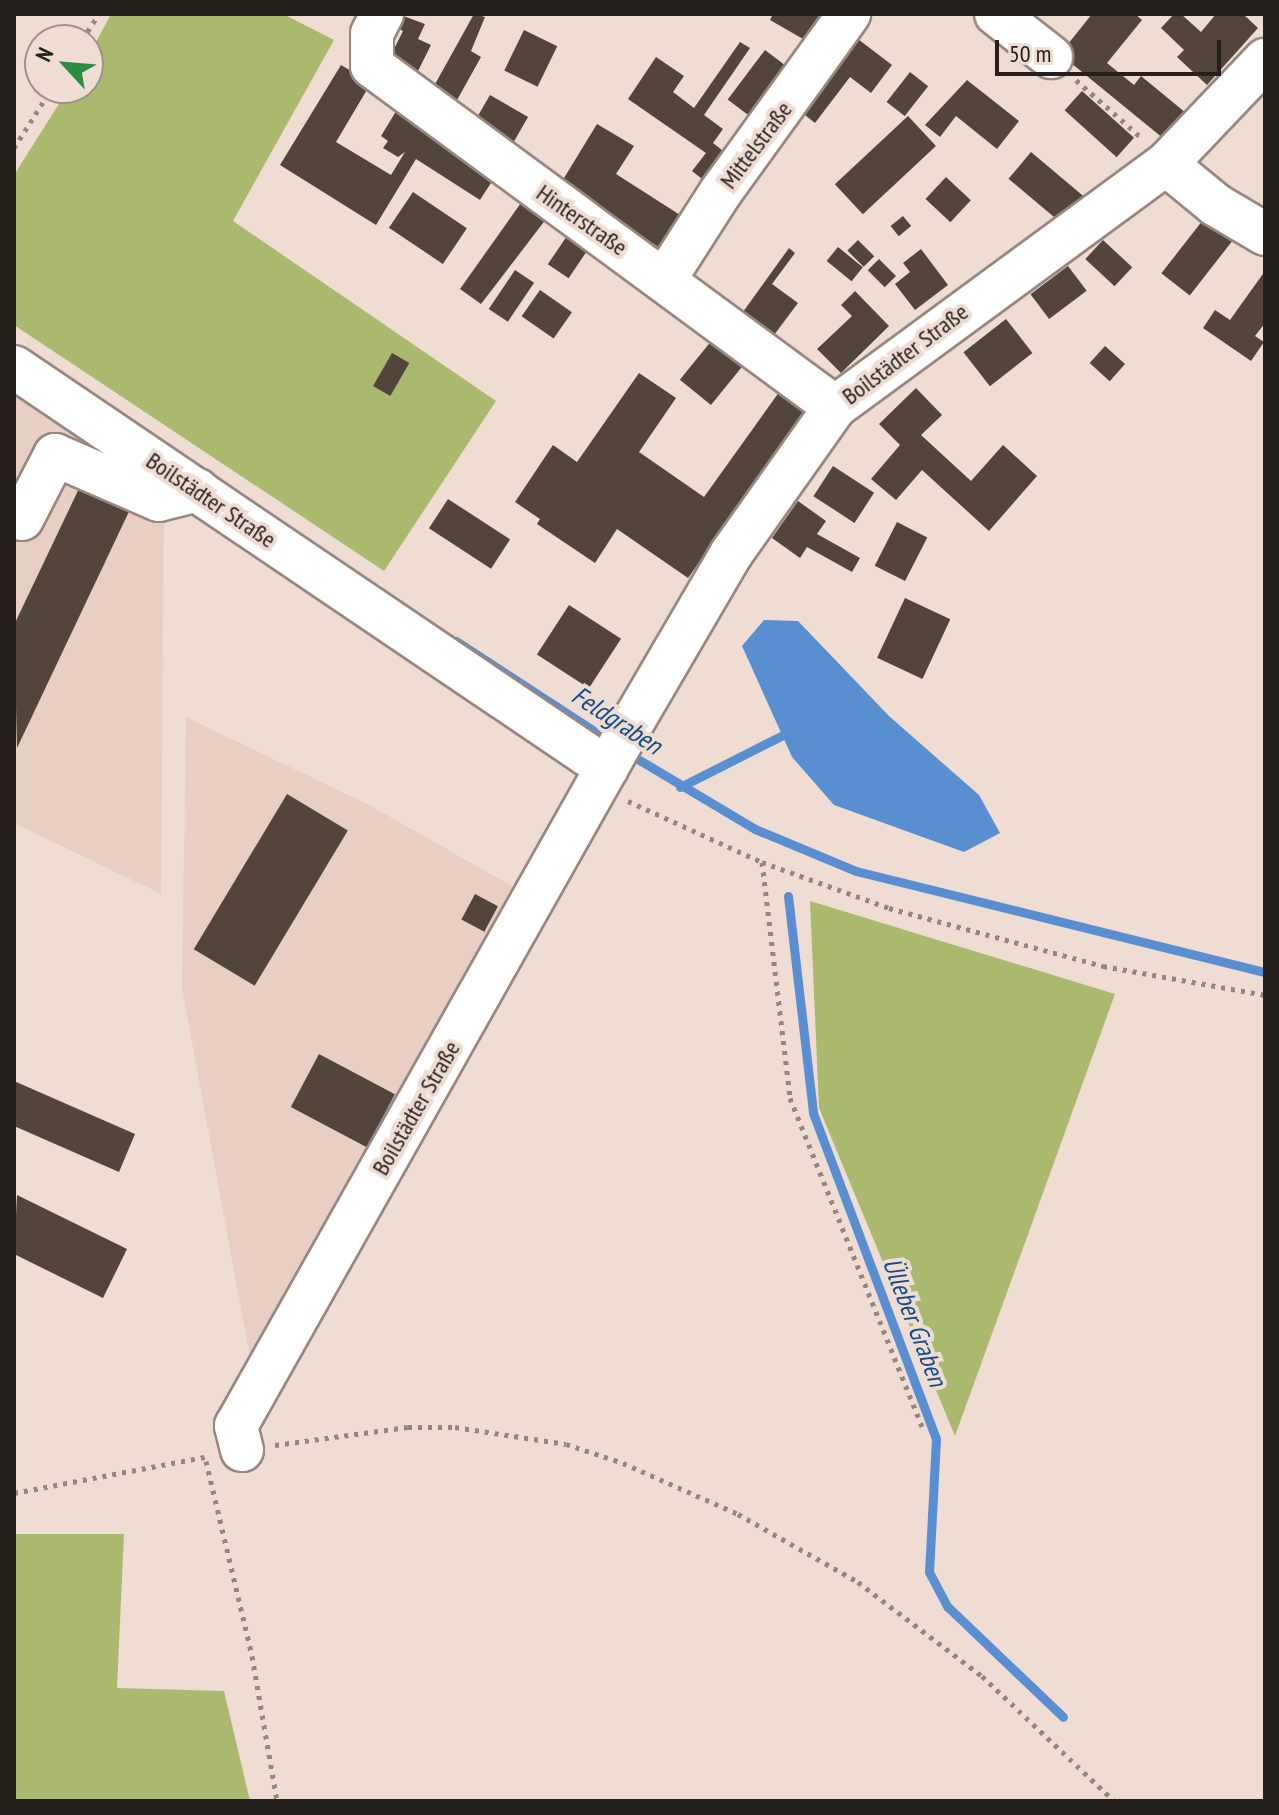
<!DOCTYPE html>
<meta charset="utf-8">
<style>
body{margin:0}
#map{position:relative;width:1279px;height:1815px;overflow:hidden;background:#efdcd3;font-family:"PT Sans Narrow",sans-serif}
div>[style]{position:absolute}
.built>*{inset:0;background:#e9cfc3}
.green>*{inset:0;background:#aab96e}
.water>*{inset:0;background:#598fd0}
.stream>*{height:9px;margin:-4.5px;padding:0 4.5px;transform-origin:4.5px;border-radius:4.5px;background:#598fd0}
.building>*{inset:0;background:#53453b;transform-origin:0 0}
.path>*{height:5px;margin-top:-2.5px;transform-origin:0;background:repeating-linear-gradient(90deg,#948780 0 4px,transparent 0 10px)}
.roads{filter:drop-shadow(2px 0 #98877e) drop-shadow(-2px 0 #98877e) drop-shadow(0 2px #98877e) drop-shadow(0 -2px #98877e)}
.minor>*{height:42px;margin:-21px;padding:0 21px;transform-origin:21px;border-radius:21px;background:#fff}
span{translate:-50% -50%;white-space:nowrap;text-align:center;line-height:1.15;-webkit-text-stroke:8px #efdcd3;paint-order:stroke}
.street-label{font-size:24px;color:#26201c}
.water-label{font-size:26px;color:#144c88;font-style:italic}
.frame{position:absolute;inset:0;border:16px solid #26201c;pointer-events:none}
.north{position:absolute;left:24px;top:24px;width:80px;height:80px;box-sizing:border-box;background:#efdcd3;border:2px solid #9f918a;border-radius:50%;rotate:296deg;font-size:22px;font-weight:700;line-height:32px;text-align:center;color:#26201c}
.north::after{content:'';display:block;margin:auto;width:28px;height:36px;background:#2c8d40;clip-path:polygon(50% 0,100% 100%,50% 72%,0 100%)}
.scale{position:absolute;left:995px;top:40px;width:226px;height:36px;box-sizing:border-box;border:4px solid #26201c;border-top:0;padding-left:10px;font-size:24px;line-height:28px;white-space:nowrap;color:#26201c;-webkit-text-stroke:6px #efdcd3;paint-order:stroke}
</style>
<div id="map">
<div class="built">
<i style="clip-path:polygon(14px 395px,164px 497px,161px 894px,14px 823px)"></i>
<i style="clip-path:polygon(186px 717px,369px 805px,517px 889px,250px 1358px,182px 988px)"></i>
</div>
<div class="green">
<i style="clip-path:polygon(111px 14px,283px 14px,334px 40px,233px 221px,496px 401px,384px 571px,14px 325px,14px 175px,69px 88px,88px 88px,88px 57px)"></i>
<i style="clip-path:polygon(810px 901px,1115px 994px,955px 1436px,819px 1108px)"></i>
<i style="clip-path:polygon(14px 1534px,124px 1534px,117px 1688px,224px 1691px,250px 1801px,14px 1801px)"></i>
</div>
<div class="water">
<i style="clip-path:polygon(764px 620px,798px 621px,889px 716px,979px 795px,1000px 833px,964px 852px,834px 805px,792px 757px,742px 646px)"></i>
</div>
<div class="stream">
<i style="left:456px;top:641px;width:185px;rotate:33.1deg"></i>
<i style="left:626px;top:752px;width:150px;rotate:30.8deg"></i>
<i style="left:755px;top:829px;width:109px;rotate:22.6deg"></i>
<i style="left:856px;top:871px;width:421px;rotate:13.9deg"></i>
<i style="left:680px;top:787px;width:115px;rotate:-26.8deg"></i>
<i style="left:788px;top:896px;width:218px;rotate:83.4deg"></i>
<i style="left:813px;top:1113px;width:348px;rotate:69.3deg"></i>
<i style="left:936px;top:1439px;width:133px;rotate:93deg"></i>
<i style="left:929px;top:1572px;width:40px;rotate:62deg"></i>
<i style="left:948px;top:1607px;width:159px;rotate:43.7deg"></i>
</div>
<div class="building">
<i style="clip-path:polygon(398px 14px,425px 24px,418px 39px,431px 45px,417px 73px,389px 59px,403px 31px,392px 25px)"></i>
<i style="clip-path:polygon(474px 14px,485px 17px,471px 51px,481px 57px,452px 109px,429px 95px)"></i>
<i style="clip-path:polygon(773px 14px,827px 14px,810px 43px,770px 20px)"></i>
<i style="clip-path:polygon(1092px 14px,1135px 14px,1142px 20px,1107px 63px,1134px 85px,1141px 76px,1186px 113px,1164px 139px,1060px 54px)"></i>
<i style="clip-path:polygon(1174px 14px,1181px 14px,1201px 32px,1216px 14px,1243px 14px,1258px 28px,1207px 85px,1177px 57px,1184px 50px,1161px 28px)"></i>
<i style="left:524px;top:30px;width:37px;height:45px;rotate:26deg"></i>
<i style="clip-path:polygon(850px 33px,892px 65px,871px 93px,850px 77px,815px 123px,795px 107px)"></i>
<i style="clip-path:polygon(740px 42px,750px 48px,704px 115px,723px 129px,713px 143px,732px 158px,711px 186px,692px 171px,706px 153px,628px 99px,656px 57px,684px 76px,673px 92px,694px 108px)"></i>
<i style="left:765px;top:50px;width:36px;height:62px;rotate:37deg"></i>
<i style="clip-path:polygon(341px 65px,371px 83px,336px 142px,391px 175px,405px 152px,398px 157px,383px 148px,388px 141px,381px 136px,398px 108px,498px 172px,480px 200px,416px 159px,376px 225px,280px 165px)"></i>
<i style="left:910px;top:72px;width:23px;height:38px;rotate:38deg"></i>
<i style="clip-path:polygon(967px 80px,1019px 121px,997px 149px,956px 116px,940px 137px,925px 125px)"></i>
<i style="left:1082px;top:91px;width:70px;height:26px;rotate:42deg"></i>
<i style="left:490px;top:95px;width:44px;height:31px;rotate:30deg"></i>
<i style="left:908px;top:116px;width:41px;height:100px;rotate:47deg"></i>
<i style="clip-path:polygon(597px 124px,634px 146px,616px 174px,691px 222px,669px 254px,561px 183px)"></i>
<i style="left:1031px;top:152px;width:71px;height:35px;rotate:40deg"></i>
<i style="left:946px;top:177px;width:34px;height:30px;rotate:43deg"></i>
<i style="left:413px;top:192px;width:65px;height:43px;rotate:34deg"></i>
<i style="clip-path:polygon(528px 193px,553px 210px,481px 304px,460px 289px)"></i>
<i style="left:1210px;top:211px;width:36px;height:79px;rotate:38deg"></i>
<i style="left:903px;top:216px;width:13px;height:16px;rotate:51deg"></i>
<i style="left:573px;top:227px;width:25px;height:45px;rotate:34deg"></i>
<i style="left:858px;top:240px;width:23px;height:15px;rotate:45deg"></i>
<i style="left:1103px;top:240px;width:40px;height:26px;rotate:43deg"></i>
<i style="left:838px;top:247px;width:32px;height:18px;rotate:39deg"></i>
<i style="clip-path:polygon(789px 248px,795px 253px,772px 284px,798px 303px,774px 335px,743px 312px)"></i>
<i style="clip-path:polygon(921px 249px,948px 285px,915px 310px,895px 284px,910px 272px,903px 263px)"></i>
<i style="left:879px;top:259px;width:24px;height:16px;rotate:45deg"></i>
<i style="left:1068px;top:266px;width:31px;height:47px;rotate:53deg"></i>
<i style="left:515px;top:270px;width:23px;height:47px;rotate:34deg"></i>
<i style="clip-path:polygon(1265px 271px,1265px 323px,1255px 336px,1264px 342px,1251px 361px,1203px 328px,1215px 310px,1230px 320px)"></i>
<i style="left:540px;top:290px;width:39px;height:32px;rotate:35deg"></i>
<i style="clip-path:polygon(855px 291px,889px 326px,841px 373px,817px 349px,852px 316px,841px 305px)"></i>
<i style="left:1006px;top:319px;width:43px;height:54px;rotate:52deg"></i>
<i style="left:717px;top:334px;width:40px;height:59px;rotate:39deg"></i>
<i style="left:1105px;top:346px;width:27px;height:23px;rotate:42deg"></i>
<i style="left:392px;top:353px;width:20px;height:38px;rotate:30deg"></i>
<i style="clip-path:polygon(639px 373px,676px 398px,639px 452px,704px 497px,782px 388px,809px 407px,688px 578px,617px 529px,595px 563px,537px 524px,540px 519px,515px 502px,553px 445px,577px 462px)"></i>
<i style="clip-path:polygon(916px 388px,942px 415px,921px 435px,971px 481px,1003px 445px,1037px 476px,989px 531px,922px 470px,896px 500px,871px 479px,900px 445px,879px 424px)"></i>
<i style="left:833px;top:466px;width:49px;height:36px;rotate:33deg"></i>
<i style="clip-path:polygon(84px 478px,134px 501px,17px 748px,14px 625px)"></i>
<i style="left:448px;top:499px;width:74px;height:35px;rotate:33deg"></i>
<i style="clip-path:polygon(798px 501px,826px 521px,817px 534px,860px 558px,852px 572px,807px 547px,800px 558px,772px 538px)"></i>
<i style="left:897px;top:522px;width:34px;height:49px;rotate:27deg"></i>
<i style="left:905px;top:598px;width:50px;height:66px;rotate:25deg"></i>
<i style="left:569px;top:605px;width:62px;height:59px;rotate:33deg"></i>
<i style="left:287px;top:794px;width:71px;height:181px;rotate:31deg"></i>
<i style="left:475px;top:894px;width:26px;height:29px;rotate:28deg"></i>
<i style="left:319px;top:1054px;width:86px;height:60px;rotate:28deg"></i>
<i style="clip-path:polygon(14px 1081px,135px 1134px,119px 1172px,14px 1126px)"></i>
<i style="clip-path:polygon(17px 1195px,127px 1249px,103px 1298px,14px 1254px)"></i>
</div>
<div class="path">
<i style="left:82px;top:40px;width:31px;rotate:-57deg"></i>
<i style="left:1076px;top:80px;width:89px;rotate:41.4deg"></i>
<i style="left:14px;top:148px;width:71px;rotate:-57.7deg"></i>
<i style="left:628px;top:801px;width:147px;rotate:24.5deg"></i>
<i style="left:762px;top:862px;width:135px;rotate:19.9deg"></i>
<i style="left:889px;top:908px;width:222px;rotate:15.2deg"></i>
<i style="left:1103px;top:966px;width:165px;rotate:10.1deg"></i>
<i style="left:762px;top:862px;width:238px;rotate:83.2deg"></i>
<i style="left:790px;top:1098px;width:354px;rotate:68.1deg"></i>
<i style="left:275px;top:1445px;width:134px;rotate:-7.7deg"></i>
<i style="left:408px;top:1427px;width:47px"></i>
<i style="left:455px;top:1427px;width:112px;rotate:8.7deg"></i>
<i style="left:566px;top:1444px;width:60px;rotate:18.4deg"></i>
<i style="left:623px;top:1463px;width:126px;rotate:23.9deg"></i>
<i style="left:738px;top:1514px;width:138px;rotate:29.5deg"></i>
<i style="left:858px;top:1582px;width:156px;rotate:37.2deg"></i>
<i style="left:982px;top:1676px;width:182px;rotate:43.4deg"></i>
<i style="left:206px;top:1461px;width:200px;rotate:76.7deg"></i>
<i style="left:252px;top:1656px;width:147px;rotate:80.2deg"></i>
<i style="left:14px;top:1493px;width:199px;rotate:-10.7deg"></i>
</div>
<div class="roads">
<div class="minor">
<i style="left:382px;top:14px;width:22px;rotate:117deg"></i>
<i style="left:372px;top:34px;width:32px;rotate:90deg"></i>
<i style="left:372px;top:66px;width:575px;rotate:36.37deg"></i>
<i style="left:996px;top:14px;width:70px;rotate:38deg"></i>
<i style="left:1166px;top:164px;width:65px;rotate:39.4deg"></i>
<i style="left:1216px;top:205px;width:57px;rotate:30.6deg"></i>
<i style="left:665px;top:279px;width:102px;rotate:-57.4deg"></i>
<i style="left:720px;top:193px;width:221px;rotate:-54.2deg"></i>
<i style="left:14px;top:367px;width:716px;rotate:34.07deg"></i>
<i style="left:22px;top:519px;width:72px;rotate:-62.7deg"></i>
<i style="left:55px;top:455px;width:113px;rotate:23.4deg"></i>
<i style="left:159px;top:500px;width:40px;rotate:-14.4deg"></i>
<i style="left:242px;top:1450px;width:25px;rotate:-104deg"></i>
<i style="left:236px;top:1426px;width:797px;rotate:-60.6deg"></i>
<i style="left:627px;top:732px;width:206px;rotate:-59.7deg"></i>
<i style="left:731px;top:554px;width:180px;rotate:-54.7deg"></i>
<i style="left:835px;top:407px;width:411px;rotate:-36.3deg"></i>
<i style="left:1166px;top:164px;width:144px;rotate:-46.4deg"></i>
</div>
</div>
<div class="street-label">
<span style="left:756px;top:145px;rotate:-53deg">Mittelstraße</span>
<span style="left:582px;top:220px;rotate:35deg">Hinterstraße</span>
<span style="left:905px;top:354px;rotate:-37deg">Boilstädter Straße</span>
<span style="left:211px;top:500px;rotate:34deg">Boilstädter Straße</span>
<span style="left:416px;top:1108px;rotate:-60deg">Boilstädter Straße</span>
</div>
<div class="water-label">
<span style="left:617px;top:720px;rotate:33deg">Feldgraben</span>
<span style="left:915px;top:1322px;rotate:69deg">Ülleber Graben</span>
</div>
<div class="frame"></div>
<div class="north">N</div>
<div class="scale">50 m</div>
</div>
